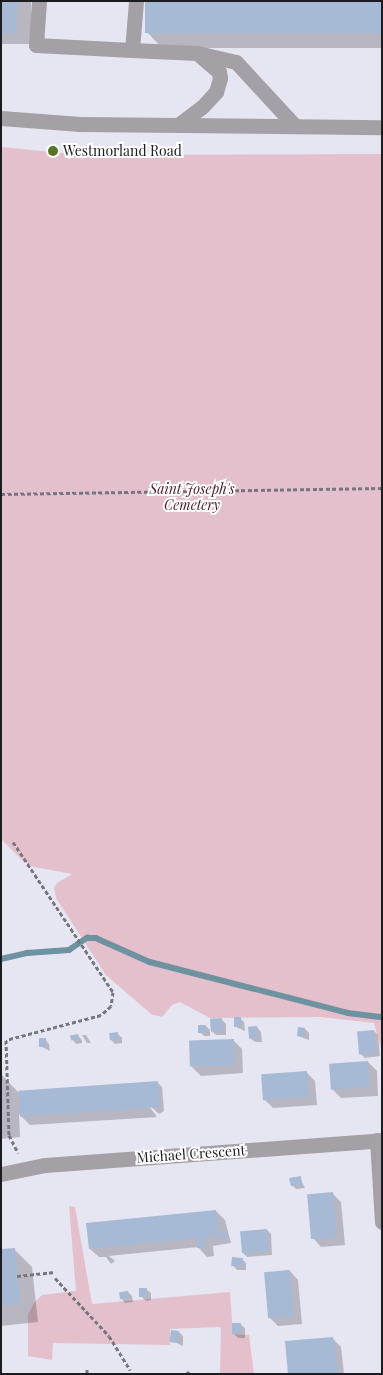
<!DOCTYPE html>
<style>
body{margin:0}
#map{position:relative;width:383px;height:1375px;overflow:hidden;background:#e6e5f2;font-family:"Playfair Display",serif}
div>[style]{position:absolute}
.green>*{inset:0;background:#e3c0cb}
.shadow>*{inset:0;background:#0003;transform-origin:0 0}
.stream>*{height:5.5px;margin:-2.75px;padding:0 2.75px;transform-origin:2.75px;border-radius:2.75px;background:#6f92a0}
.building>*{inset:0;background:#a7bad5;transform-origin:0 0}
.path>*{height:3px;margin-top:-1.5px;transform-origin:0;background:repeating-linear-gradient(90deg,#77767f 0 4px,transparent 0 6.5px)}
.minor>*{height:15px;margin:-7.5px;padding:0 7.5px;transform-origin:7.5px;border-radius:7.5px;background:#a5a0a5}
.dots>*{width:14px;height:14px;translate:-50% -50%;box-sizing:border-box;border:2px solid #fff;border-radius:50%}
span{translate:-50% -50%;white-space:nowrap;text-align:center;line-height:1.15;-webkit-text-stroke:4px #fff;paint-order:stroke}
.poi-label{font-size:14px;color:#1c1b20}
.left{translate:0 -50%;text-align:left}
.park-label{font-size:14px;color:#4a1b2e;font-style:italic}
.street-label{font-size:14px;color:#1c1b20}
.frame{position:absolute;inset:0;border:2px solid #1c1b20;pointer-events:none}
</style>
<div id="map">
<div class="green">
<i style="clip-path:polygon(1px 147px,83px 155px,382px 154px,382px 1052px,374px 1023px,321px 1017px,210px 1018px,180px 1002px,172px 1005px,162px 1017px,151px 1014px,106px 975px,56px 898px,54px 888px,57px 883px,72px 874px,34px 867px,23px 861px,1px 839px)"></i>
<i style="clip-path:polygon(69px 1206px,75px 1207px,92px 1304px,230px 1292px,233px 1334px,249px 1335px,254px 1374px,220px 1374px,221px 1328px,218px 1327px,170px 1329px,170px 1345px,53px 1343px,52px 1360px,28px 1356px,28px 1314px,34px 1303px,42px 1295px,76px 1291px)"></i>
</div>
<div class="shadow">
<i style="left:1px;top:1px;width:30px;height:43px"></i>
<i style="clip-path:polygon(382px 1px,382px 48px,162px 48px,147px 32px)"></i>
<i style="clip-path:polygon(240px 1018px,244px 1022px,245px 1031px,236px 1027px)"></i>
<i style="clip-path:polygon(221px 1019px,226px 1024px,226px 1035px,216px 1035px,212px 1031px)"></i>
<i style="clip-path:polygon(206px 1026px,210px 1030px,210px 1036px,204px 1036px,200px 1032px)"></i>
<i style="clip-path:polygon(257px 1027px,261px 1032px,262px 1042px,255px 1042px,250px 1038px)"></i>
<i style="clip-path:polygon(305px 1029px,309px 1033px,309px 1040px,298px 1036px)"></i>
<i style="clip-path:polygon(374px 1031px,378px 1035px,380px 1056px,365px 1058px,361px 1054px)"></i>
<i style="clip-path:polygon(117px 1033px,122px 1038px,122px 1043px,115px 1044px,111px 1040px)"></i>
<i style="clip-path:polygon(82px 1035px,86px 1035px,91px 1043px,87px 1043px)"></i>
<i style="clip-path:polygon(78px 1036px,82px 1040px,82px 1043px,76px 1044px,72px 1039px)"></i>
<i style="clip-path:polygon(45px 1039px,49px 1044px,50px 1051px,40px 1046px)"></i>
<i style="clip-path:polygon(233px 1040px,242px 1049px,243px 1073px,201px 1076px,192px 1067px)"></i>
<i style="clip-path:polygon(368px 1062px,377px 1071px,378px 1096px,341px 1098px,332px 1089px)"></i>
<i style="clip-path:polygon(306px 1072px,315px 1081px,317px 1105px,273px 1108px,264px 1099px)"></i>
<i style="clip-path:polygon(1px 1074px,18px 1092px,158px 1083px,162px 1087px,164px 1111px,159px 1114px,147px 1103px,157px 1117px,30px 1125px,19px 1114px,20px 1137px,1px 1139px)"></i>
<i style="clip-path:polygon(300px 1178px,305px 1188px,296px 1189px,292px 1185px)"></i>
<i style="clip-path:polygon(332px 1193px,341px 1202px,345px 1245px,321px 1247px,313px 1238px)"></i>
<i style="clip-path:polygon(216px 1211px,225px 1220px,231px 1243px,213px 1246px,214px 1256px,207px 1257px,198px 1247px,109px 1256px,115px 1261px,111px 1264px,106px 1257px,99px 1257px,90px 1249px)"></i>
<i style="clip-path:polygon(267px 1230px,271px 1234px,272px 1255px,247px 1257px,242px 1252px)"></i>
<i style="clip-path:polygon(14px 1249px,32px 1267px,38px 1322px,1px 1326px,1px 1250px)"></i>
<i style="clip-path:polygon(242px 1259px,246px 1263px,246px 1270px,237px 1270px,233px 1265px)"></i>
<i style="clip-path:polygon(290px 1271px,298px 1280px,302px 1324px,278px 1326px,269px 1317px)"></i>
<i style="clip-path:polygon(146px 1289px,151px 1293px,151px 1300px,146px 1301px,141px 1296px)"></i>
<i style="clip-path:polygon(128px 1292px,132px 1296px,133px 1302px,125px 1303px,121px 1298px)"></i>
<i style="clip-path:polygon(240px 1324px,245px 1328px,245px 1338px,238px 1338px,234px 1334px)"></i>
<i style="clip-path:polygon(179px 1332px,183px 1336px,183px 1346px,172px 1341px)"></i>
<i style="clip-path:polygon(332px 1338px,341px 1347px,344px 1374px,290px 1374px)"></i>
</div>
<div class="stream">
<i style="left:1px;top:959px;width:27px;rotate:-13deg"></i>
<i style="left:27px;top:953px;width:42px;rotate:-4.1deg"></i>
<i style="left:69px;top:950px;width:22px;rotate:-34deg"></i>
<i style="left:87px;top:938px;width:9px"></i>
<i style="left:96px;top:938px;width:59px;rotate:24deg"></i>
<i style="left:150px;top:962px;width:204px;rotate:14.4deg"></i>
<i style="left:348px;top:1013px;width:34px;rotate:7deg"></i>
</div>
<div class="building">
<i style="clip-path:polygon(1px 1px,18px 1px,16px 34px,1px 33px)"></i>
<i style="left:145px;top:1px;width:237px;height:32px"></i>
<i style="left:234px;top:1017px;width:7px;height:10px"></i>
<i style="left:222px;top:1018px;width:13px;height:12px;rotate:86deg"></i>
<i style="left:198px;top:1025px;width:8px;height:8px"></i>
<i style="left:257px;top:1026px;width:12px;height:9px;rotate:85deg"></i>
<i style="clip-path:polygon(298px 1027px,305px 1028px,305px 1037px,297px 1036px)"></i>
<i style="left:374px;top:1030px;width:23px;height:17px;rotate:85deg"></i>
<i style="clip-path:polygon(118px 1032px,118px 1040px,110px 1040px,109px 1033px)"></i>
<i style="left:78px;top:1034px;width:5px;height:8px;rotate:79deg"></i>
<i style="left:39px;top:1038px;width:7px;height:9px"></i>
<i style="left:234px;top:1039px;width:26px;height:45px;rotate:88deg"></i>
<i style="left:368px;top:1061px;width:26px;height:39px;rotate:86deg"></i>
<i style="left:307px;top:1071px;width:26px;height:46px;rotate:86deg"></i>
<i style="left:158px;top:1081px;width:26px;height:140px;rotate:86deg"></i>
<i style="clip-path:polygon(301px 1176px,302px 1185px,291px 1186px,289px 1178px)"></i>
<i style="left:333px;top:1192px;width:45px;height:26px;rotate:85deg"></i>
<i style="clip-path:polygon(216px 1210px,219px 1236px,205px 1237px,206px 1248px,197px 1248px,196px 1238px,89px 1249px,86px 1223px)"></i>
<i style="left:267px;top:1229px;width:22px;height:27px;rotate:85deg"></i>
<i style="clip-path:polygon(227px 1231px,227px 1239px,220px 1240px,220px 1232px)"></i>
<i style="clip-path:polygon(15px 1248px,20px 1304px,1px 1306px,1px 1249px)"></i>
<i style="left:232px;top:1257px;width:11px;height:9px;rotate:5deg"></i>
<i style="left:290px;top:1270px;width:46px;height:26px;rotate:85deg"></i>
<i style="left:139px;top:1288px;width:8px;height:9px"></i>
<i style="left:128px;top:1291px;width:7px;height:9px;rotate:82deg"></i>
<i style="left:232px;top:1323px;width:9px;height:11px"></i>
<i style="left:171px;top:1330px;width:8px;height:12px;rotate:7deg"></i>
<i style="clip-path:polygon(333px 1337px,339px 1374px,288px 1374px,285px 1341px)"></i>
</div>
<div class="path">
<i style="left:1px;top:494px;width:381px;rotate:-0.9deg"></i>
<i style="left:13px;top:842px;width:180px;rotate:56.3deg"></i>
<i style="left:113px;top:992px;width:14px;rotate:98deg"></i>
<i style="left:111px;top:1006px;width:13px;rotate:138deg"></i>
<i style="left:101px;top:1015px;width:98px;rotate:165.3deg"></i>
<i style="left:6px;top:1040px;width:95px;rotate:88.2deg"></i>
<i style="left:9px;top:1135px;width:20px;rotate:63deg"></i>
<i style="left:17px;top:1276px;width:38px;rotate:-6deg"></i>
<i style="left:55px;top:1278px;width:79px;rotate:47deg"></i>
<i style="left:109px;top:1336px;width:40px;rotate:58deg"></i>
<i style="left:188px;top:1371px;width:3px;rotate:90deg"></i>
<i style="left:87px;top:1374px;width:5px;rotate:-90deg"></i>
</div>
<div class="minor">
<i style="left:39px;top:1px;width:44px;rotate:93.9deg"></i>
<i style="left:36px;top:45px;width:96px;rotate:3deg"></i>
<i style="left:132px;top:50px;width:49px;rotate:-85.3deg"></i>
<i style="left:132px;top:50px;width:65px;rotate:2.6deg"></i>
<i style="left:197px;top:53px;width:40px;rotate:13deg"></i>
<i style="left:236px;top:62px;width:87px;rotate:47.3deg"></i>
<i style="left:1px;top:118px;width:79px;rotate:4.3deg"></i>
<i style="left:80px;top:124px;width:302px;rotate:0.6deg"></i>
<i style="left:178px;top:125px;width:30px;rotate:-37deg"></i>
<i style="left:202px;top:107px;width:21px;rotate:-47deg"></i>
<i style="left:216px;top:92px;width:15px;rotate:-74deg"></i>
<i style="left:220px;top:78px;width:6px;rotate:-99deg"></i>
<i style="left:219px;top:72px;width:29px;rotate:-139deg"></i>
<i style="left:377px;top:1140px;width:82px;rotate:86.5deg"></i>
<i style="left:1px;top:1174px;width:45px;rotate:-11.6deg"></i>
<i style="left:45px;top:1165px;width:338px;rotate:-4.2deg"></i>
</div>
<div class="dots">
<i style="left:53px;top:151px;background:#597326"></i>
</div>
<div class="poi-label">
<span class="left" style="left:63px;top:151px">Westmorland Road</span>
</div>
<div class="park-label">
<span style="left:192px;top:497px">Saint Joseph's<br>Cemetery</span>
</div>
<div class="street-label">
<span style="left:191px;top:1154px;rotate:-4deg">Michael Crescent</span>
</div>
<div class="frame"></div>
</div>
